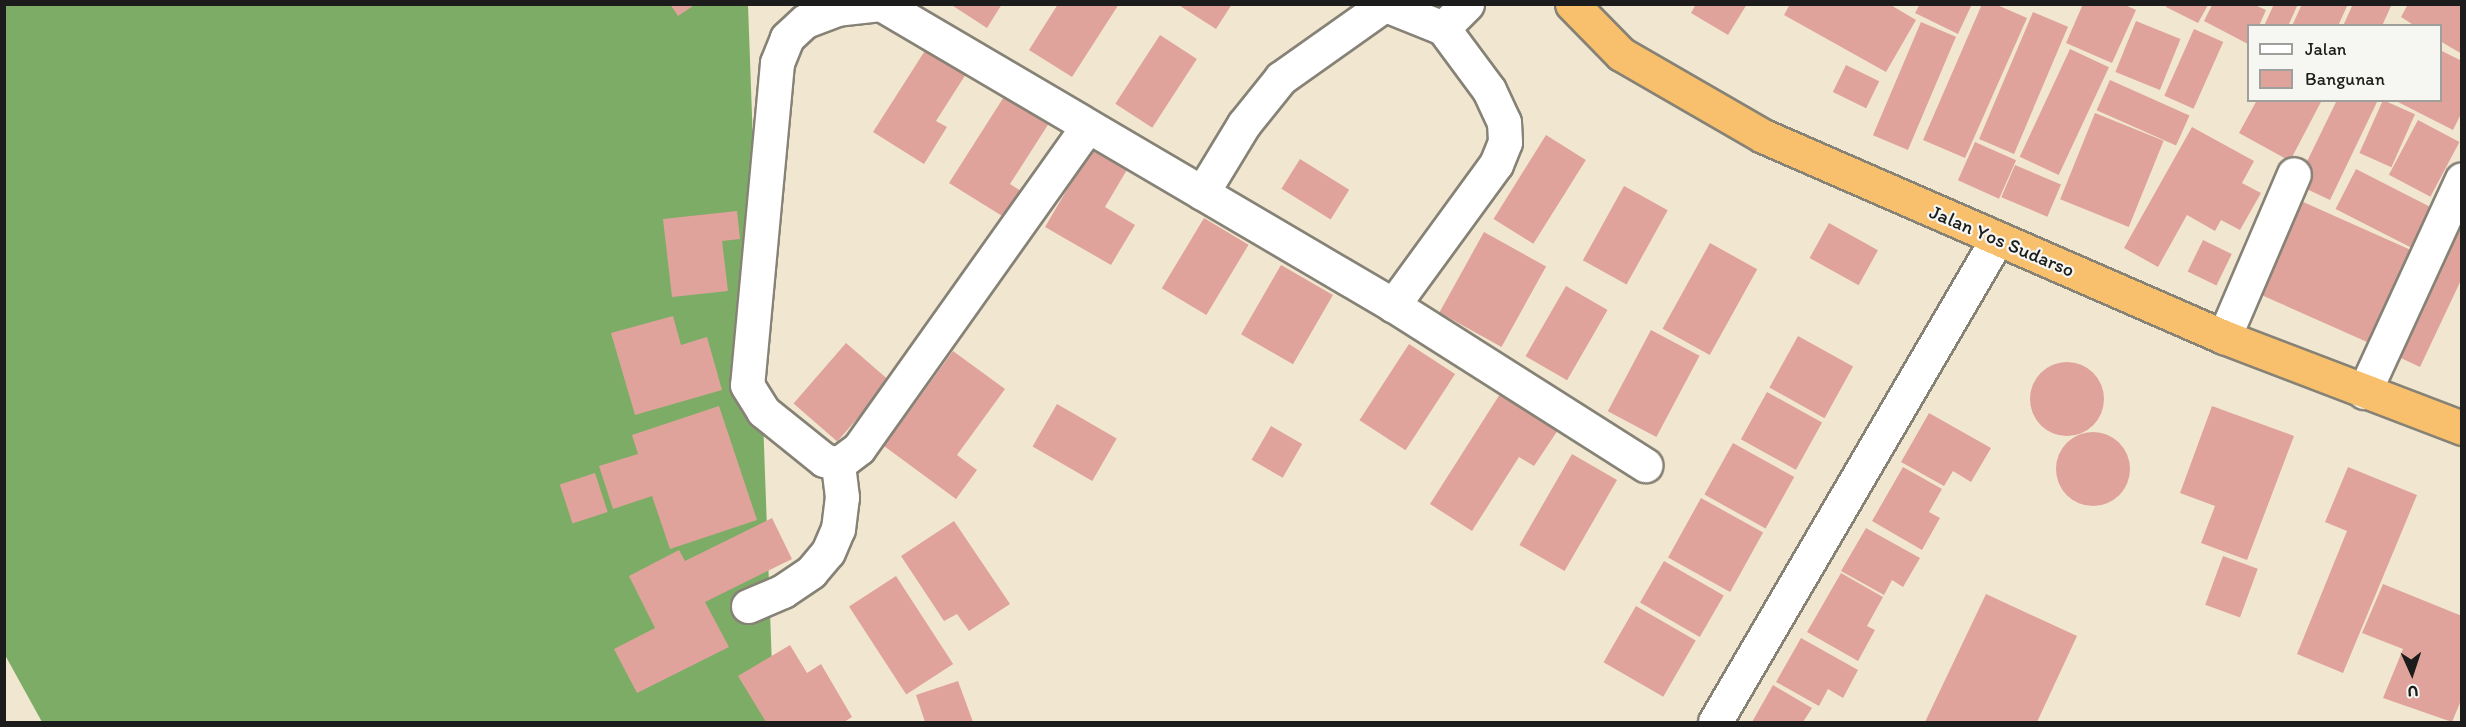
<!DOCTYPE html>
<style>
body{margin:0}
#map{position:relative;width:2466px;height:727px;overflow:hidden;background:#f1e7d1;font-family:Itim,sans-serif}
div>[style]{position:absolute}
.forest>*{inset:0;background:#7dac66}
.building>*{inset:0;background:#e0a39c;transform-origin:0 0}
.round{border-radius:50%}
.roads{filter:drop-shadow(2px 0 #868276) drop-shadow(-2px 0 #868276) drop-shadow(0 2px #868276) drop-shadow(0 -2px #868276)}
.minor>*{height:33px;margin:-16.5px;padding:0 16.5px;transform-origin:16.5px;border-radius:16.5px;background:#fff}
.highway>*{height:33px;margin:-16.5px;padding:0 16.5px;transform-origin:16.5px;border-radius:16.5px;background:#f8bf6c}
span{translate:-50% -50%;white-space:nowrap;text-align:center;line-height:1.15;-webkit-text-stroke:4.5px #f6f6f2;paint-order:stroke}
.street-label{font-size:20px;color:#1c1c1c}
.frame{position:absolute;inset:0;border:6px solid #1c1c1c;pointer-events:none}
.legend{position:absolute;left:2247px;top:24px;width:195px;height:78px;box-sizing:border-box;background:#f6f6f2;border:2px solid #9f9f9c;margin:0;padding:8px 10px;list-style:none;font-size:18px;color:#1c1c1c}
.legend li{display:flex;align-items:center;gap:12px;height:30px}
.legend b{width:30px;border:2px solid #9f9f9c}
.north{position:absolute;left:2382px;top:643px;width:60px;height:60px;-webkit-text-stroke:4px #f6f6f2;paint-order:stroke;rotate:177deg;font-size:16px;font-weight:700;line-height:24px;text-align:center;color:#1c1c1c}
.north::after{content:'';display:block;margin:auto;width:21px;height:27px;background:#1c1c1c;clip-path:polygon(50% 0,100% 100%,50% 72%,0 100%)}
</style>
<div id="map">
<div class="forest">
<i style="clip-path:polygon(4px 5px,748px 5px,774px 722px,42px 722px,5px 655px)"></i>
</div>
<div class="building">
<i style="clip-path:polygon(670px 4px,696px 4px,678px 16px)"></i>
<i style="clip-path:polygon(950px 4px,1002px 4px,987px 28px)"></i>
<i style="clip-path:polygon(1058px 4px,1119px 4px,1072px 77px,1029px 50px)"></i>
<i style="clip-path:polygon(1177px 4px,1232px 4px,1216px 29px)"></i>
<i style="clip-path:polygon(1696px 4px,1747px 4px,1728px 35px,1691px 13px)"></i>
<i style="clip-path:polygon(1790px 4px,1889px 4px,1916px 20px,1886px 72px,1784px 15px)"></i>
<i style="clip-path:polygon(1920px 4px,1972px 4px,1958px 34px,1915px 13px)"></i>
<i style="clip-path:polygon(1982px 4px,1995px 4px,2027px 18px,1965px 158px,1923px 140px)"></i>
<i style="clip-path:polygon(2083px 4px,2123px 4px,2136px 10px,2112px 63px,2066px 43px)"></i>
<i style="clip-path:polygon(2274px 4px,2298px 4px,2288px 26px,2264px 26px)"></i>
<i style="clip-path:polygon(2302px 4px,2348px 4px,2338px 26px,2292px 26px)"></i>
<i style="clip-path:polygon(2353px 4px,2388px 4px,2391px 6px,2382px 26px,2343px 26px)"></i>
<i style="clip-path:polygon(2408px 4px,2462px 4px,2462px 54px,2440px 41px,2440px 26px,2415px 26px,2401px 17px)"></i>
<i style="clip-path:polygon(2167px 5px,2208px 5px,2198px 23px,2166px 7px)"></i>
<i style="clip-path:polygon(2212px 5px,2255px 5px,2266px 10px,2259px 26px,2248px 26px,2248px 44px,2204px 21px)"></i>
<i style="left:2033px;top:12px;width:38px;height:138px;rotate:23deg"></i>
<i style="left:2136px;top:21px;width:48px;height:55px;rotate:22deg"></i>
<i style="left:1921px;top:22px;width:38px;height:123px;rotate:23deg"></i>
<i style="left:2194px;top:29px;width:32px;height:73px;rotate:24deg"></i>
<i style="left:1160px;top:35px;width:44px;height:82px;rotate:33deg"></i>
<i style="clip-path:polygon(926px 49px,966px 74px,936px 121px,947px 127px,924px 164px,873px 132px)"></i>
<i style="left:2070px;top:49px;width:43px;height:119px;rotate:25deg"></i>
<i style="clip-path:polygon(2440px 50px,2462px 61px,2462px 112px,2453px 130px,2394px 100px,2440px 100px)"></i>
<i style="left:1846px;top:65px;width:37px;height:30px;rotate:26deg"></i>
<i style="left:2110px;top:80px;width:87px;height:33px;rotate:24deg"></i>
<i style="clip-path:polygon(1007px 92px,1051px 120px,1010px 184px,1024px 193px,1007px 219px,949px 183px)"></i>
<i style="clip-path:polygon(2257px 100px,2322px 100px,2290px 161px,2239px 133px)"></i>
<i style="clip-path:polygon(2337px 100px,2378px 100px,2330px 200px,2296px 184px)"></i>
<i style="left:2383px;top:100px;width:35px;height:58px;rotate:24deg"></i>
<i style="left:2095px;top:113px;width:74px;height:93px;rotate:22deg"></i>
<i style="left:2418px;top:120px;width:47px;height:62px;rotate:28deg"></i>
<i style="clip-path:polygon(2192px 127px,2254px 161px,2242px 183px,2261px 193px,2240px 230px,2221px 220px,2215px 231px,2187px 215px,2158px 267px,2124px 248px)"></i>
<i style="left:1546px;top:135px;width:47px;height:99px;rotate:32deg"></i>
<i style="left:1975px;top:142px;width:45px;height:42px;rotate:24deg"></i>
<i style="clip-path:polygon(1092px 147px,1128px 168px,1105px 207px,1135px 225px,1111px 265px,1045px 227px)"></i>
<i style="left:1300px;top:159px;width:58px;height:35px;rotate:32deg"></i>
<i style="left:2015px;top:165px;width:50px;height:35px;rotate:23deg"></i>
<i style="left:2356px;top:169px;width:89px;height:45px;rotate:27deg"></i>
<i style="left:1624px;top:186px;width:50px;height:85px;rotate:29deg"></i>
<i style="left:2292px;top:197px;width:143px;height:102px;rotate:24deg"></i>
<i style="clip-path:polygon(737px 211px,740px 239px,722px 241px,728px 291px,672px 297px,663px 219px)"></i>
<i style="left:1204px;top:218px;width:52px;height:82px;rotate:31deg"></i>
<i style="clip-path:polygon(2448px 221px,2462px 227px,2462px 278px,2420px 367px,2388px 352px)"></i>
<i style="left:1829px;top:223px;width:56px;height:40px;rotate:29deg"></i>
<i style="left:1484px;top:232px;width:71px;height:92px;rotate:29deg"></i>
<i style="left:2203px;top:240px;width:32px;height:35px;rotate:26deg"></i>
<i style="left:1710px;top:243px;width:54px;height:98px;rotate:29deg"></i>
<i style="left:1281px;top:265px;width:60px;height:80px;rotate:30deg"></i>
<i style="left:1566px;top:286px;width:48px;height:81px;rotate:30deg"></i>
<i style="clip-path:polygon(673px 316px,681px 345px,707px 337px,722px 390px,635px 415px,611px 333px)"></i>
<i style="left:1651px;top:330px;width:55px;height:92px;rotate:28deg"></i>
<i style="left:1798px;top:336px;width:63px;height:59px;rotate:29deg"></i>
<i style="left:846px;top:343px;width:58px;height:80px;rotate:41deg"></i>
<i style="left:1409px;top:344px;width:55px;height:91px;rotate:33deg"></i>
<i style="clip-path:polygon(953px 351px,1005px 389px,957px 455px,977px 470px,956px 499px,884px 446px)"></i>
<i class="round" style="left:2030px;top:362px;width:74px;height:74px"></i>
<i style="left:1767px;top:392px;width:63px;height:54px;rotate:29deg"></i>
<i style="clip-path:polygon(1500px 394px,1558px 430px,1534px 466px,1519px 457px,1472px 531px,1430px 504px)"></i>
<i style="left:1057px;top:404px;width:69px;height:49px;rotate:30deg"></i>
<i style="clip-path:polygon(719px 406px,757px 520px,670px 549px,652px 496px,613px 509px,599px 466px,638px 454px,632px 435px)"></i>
<i style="clip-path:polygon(2212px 406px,2294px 436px,2247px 560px,2201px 543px,2215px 506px,2180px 493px)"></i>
<i style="clip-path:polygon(1929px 413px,1991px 448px,1971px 482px,1953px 471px,1944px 486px,1901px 462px)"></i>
<i style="left:1271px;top:426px;width:36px;height:39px;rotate:30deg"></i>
<i class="round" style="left:2056px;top:432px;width:74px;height:74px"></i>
<i style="left:1733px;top:443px;width:70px;height:59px;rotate:29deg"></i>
<i style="left:1572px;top:454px;width:52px;height:105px;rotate:30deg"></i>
<i style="clip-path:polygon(1903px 467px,1942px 489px,1929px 512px,1940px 518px,1922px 550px,1872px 521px)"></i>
<i style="clip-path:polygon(2348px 467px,2417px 495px,2343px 673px,2297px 654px,2347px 531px,2325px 522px)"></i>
<i style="left:595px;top:473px;width:41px;height:37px;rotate:72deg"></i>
<i style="left:1701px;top:498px;width:71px;height:68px;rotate:29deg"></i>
<i style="clip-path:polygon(772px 518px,792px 559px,705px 602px,729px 647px,637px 693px,614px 649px,655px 628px,629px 576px,679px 550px,685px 561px)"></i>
<i style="clip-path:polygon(954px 521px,1010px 604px,969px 631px,957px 614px,944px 621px,901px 556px)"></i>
<i style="clip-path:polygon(1866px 528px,1920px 558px,1903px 587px,1892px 580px,1884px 595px,1841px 571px)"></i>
<i style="left:2223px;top:556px;width:37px;height:52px;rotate:20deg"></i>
<i style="left:1664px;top:561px;width:69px;height:48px;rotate:30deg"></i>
<i style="clip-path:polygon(1841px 573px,1883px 597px,1867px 626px,1875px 630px,1858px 661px,1807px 632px)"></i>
<i style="left:896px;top:576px;width:105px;height:56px;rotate:57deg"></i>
<i style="clip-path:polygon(2383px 584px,2462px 616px,2462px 698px,2452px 722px,2383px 698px,2403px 649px,2362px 633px)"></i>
<i style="clip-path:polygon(1986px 594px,2077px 636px,2037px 722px,1925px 722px)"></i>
<i style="left:1636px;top:606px;width:69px;height:65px;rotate:30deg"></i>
<i style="clip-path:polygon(1801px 638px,1858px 670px,1843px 698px,1828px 689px,1819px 706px,1776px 682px)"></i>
<i style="clip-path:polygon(790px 645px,807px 673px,821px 664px,852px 717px,844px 722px,766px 722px,738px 676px)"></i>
<i style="clip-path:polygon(958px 681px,973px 722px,925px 722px,916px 695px)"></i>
<i style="clip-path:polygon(1773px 685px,1812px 708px,1803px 722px,1752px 722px)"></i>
</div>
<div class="roads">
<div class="minor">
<i style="left:880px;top:4px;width:43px;rotate:173.4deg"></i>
<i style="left:837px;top:9px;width:34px;rotate:159deg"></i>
<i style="left:805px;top:21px;width:25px;rotate:137deg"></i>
<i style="left:787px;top:38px;width:27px;rotate:112deg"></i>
<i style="left:777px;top:63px;width:323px;rotate:95.3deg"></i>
<i style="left:747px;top:385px;width:31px;rotate:58deg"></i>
<i style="left:763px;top:411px;width:78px;rotate:38.8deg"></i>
<i style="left:824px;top:460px;width:15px;rotate:16deg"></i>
<i style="left:838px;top:464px;width:26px;rotate:-37deg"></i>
<i style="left:859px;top:448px;width:395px;rotate:-54.6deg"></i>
<i style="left:881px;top:4px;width:594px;rotate:30.45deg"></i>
<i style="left:1393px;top:305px;width:299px;rotate:32.4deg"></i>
<i style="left:1383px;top:4px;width:65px;rotate:21.8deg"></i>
<i style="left:1443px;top:28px;width:77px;rotate:53.4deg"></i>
<i style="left:1489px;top:90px;width:35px;rotate:65deg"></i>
<i style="left:1504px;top:122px;width:20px;rotate:87deg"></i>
<i style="left:1505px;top:142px;width:24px;rotate:112deg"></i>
<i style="left:1496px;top:164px;width:175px;rotate:126.1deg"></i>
<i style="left:1443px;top:28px;width:34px;rotate:-45deg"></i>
<i style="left:1202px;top:193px;width:81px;rotate:-58.7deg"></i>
<i style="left:1244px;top:124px;width:59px;rotate:-51.2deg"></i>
<i style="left:1281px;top:78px;width:126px;rotate:-35.3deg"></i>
<i style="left:2224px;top:337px;width:177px;rotate:-66.8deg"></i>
<i style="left:2364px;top:392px;width:234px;rotate:-65.3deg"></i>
<i style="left:748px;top:606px;width:38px;rotate:-23deg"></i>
<i style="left:783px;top:591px;width:34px;rotate:-34deg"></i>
<i style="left:811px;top:572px;width:26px;rotate:-50deg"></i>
<i style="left:828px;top:552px;width:25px;rotate:-67deg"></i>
<i style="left:838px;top:529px;width:32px;rotate:-83deg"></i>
<i style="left:842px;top:497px;width:33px;rotate:-97deg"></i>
<i style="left:1715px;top:722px;width:559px;rotate:-59.72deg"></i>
</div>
<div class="highway">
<i style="left:1572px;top:4px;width:70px;rotate:45.6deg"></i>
<i style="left:1621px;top:54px;width:164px;rotate:30deg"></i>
<i style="left:1763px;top:136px;width:503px;rotate:23.56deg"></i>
<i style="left:2224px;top:337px;width:255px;rotate:20.9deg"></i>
</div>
</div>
<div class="street-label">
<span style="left:2002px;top:241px;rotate:23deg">Jalan Yos Sudarso</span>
</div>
<div class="frame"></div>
<ul class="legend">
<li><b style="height:8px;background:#fff"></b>Jalan</li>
<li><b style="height:16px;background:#e0a39c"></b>Bangunan</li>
</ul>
<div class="north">U</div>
</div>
